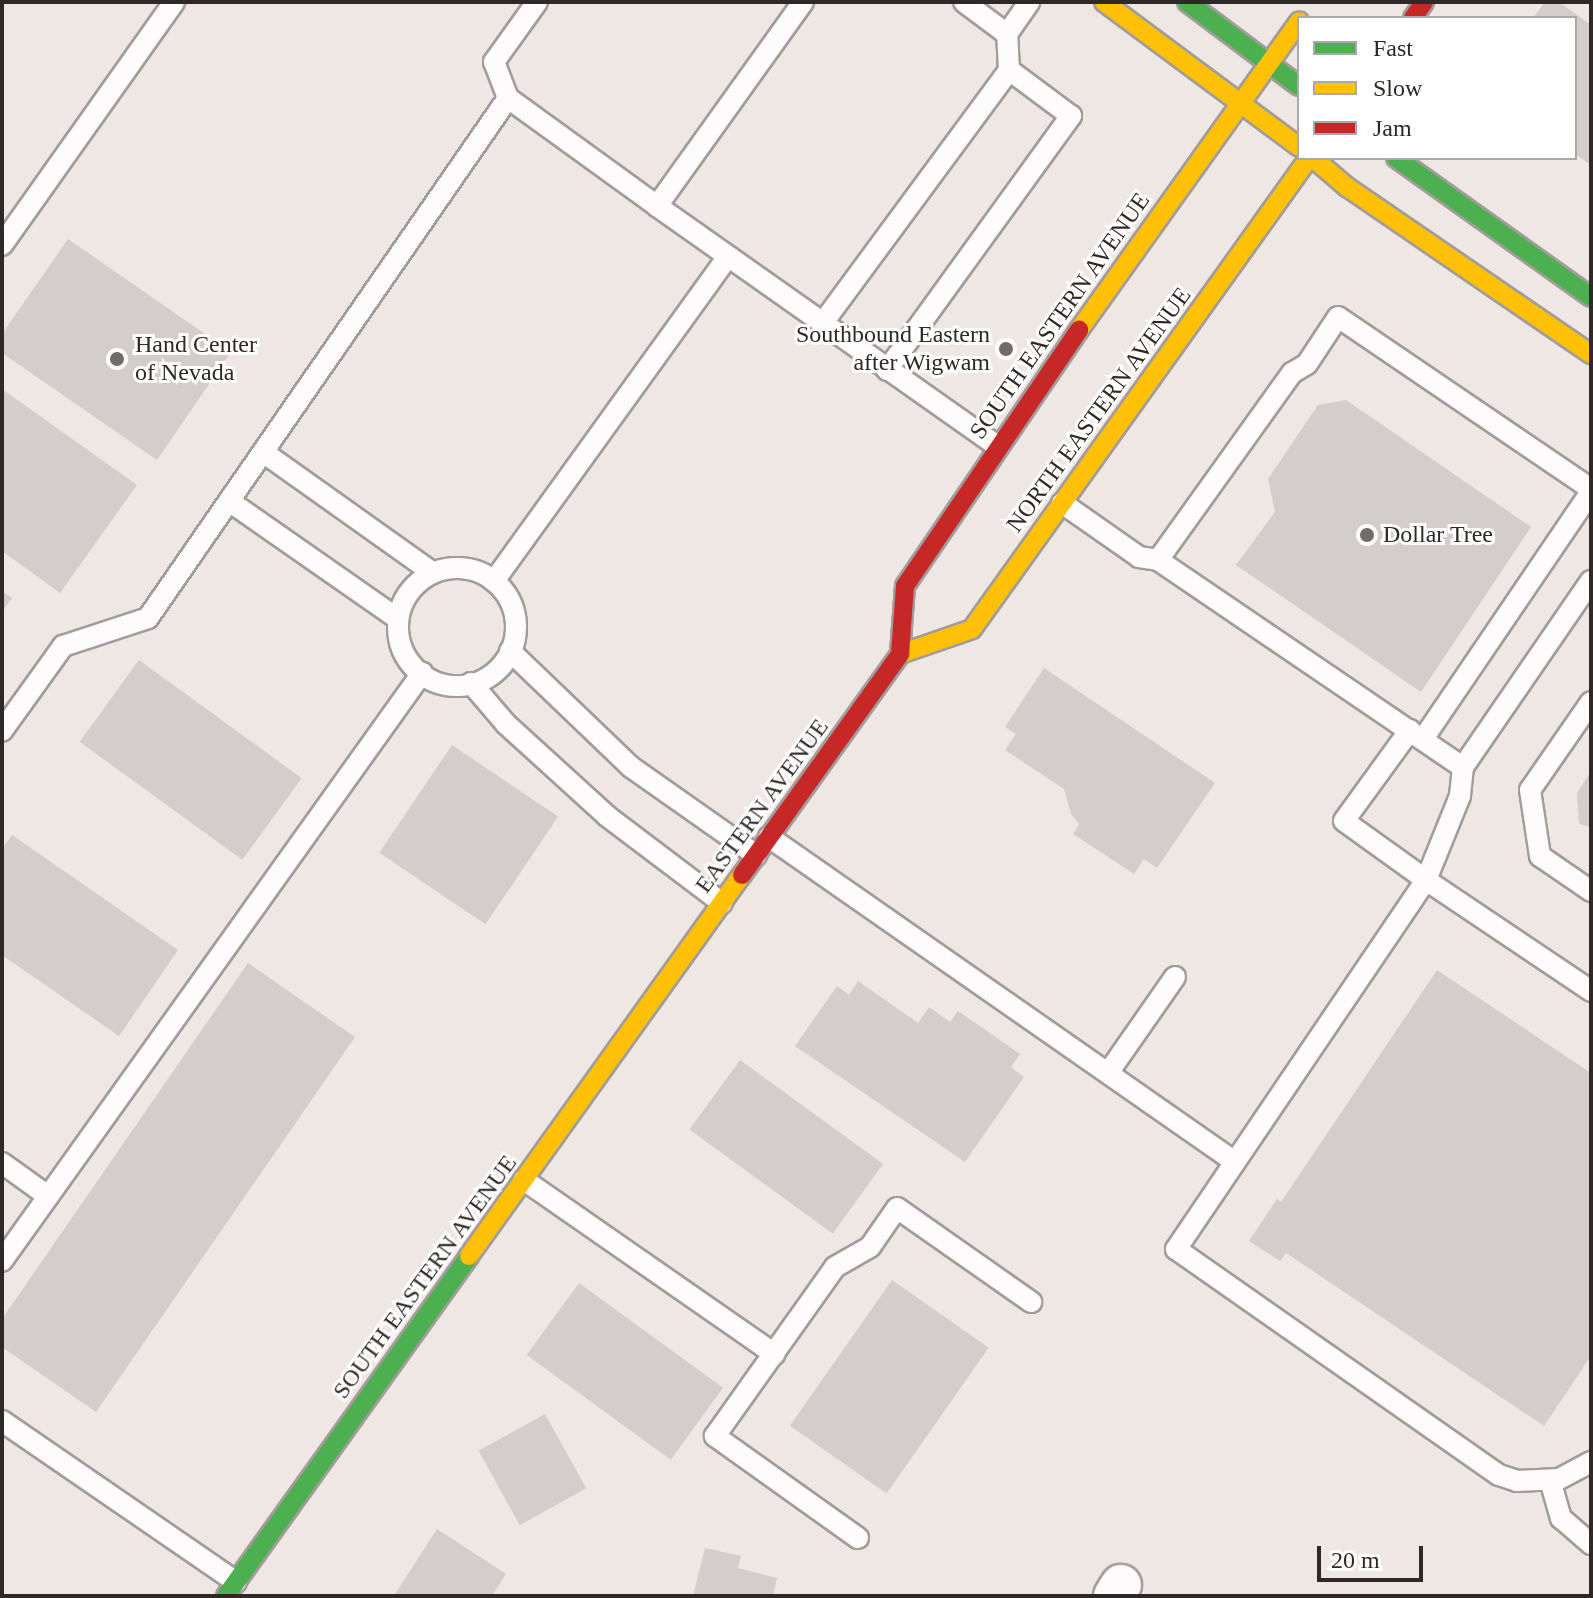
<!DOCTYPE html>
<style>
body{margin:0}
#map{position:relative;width:1593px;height:1598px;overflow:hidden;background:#efe7e4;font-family:"Times New Roman",serif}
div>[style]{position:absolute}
.building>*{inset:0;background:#d3cdcb;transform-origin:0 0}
.roads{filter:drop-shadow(2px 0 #a29c9a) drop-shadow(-2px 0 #a29c9a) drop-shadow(0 2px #a29c9a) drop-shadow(0 -2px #a29c9a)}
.lane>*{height:20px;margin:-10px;padding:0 10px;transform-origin:10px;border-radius:10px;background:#fdfbfb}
.lane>.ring{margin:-10px;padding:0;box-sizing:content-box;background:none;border:20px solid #fdfbfb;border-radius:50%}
.street>*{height:40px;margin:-20px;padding:0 20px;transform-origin:20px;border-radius:20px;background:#fdfbfb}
.fast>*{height:18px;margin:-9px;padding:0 9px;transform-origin:9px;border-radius:9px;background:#4caf50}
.slow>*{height:18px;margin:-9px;padding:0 9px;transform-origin:9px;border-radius:9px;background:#ffc107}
.jam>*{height:18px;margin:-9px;padding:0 9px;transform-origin:9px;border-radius:9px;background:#c62828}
.dots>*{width:22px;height:22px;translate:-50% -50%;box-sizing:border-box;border:4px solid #fff;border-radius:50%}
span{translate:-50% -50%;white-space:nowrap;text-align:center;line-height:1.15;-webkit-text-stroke:6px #fff;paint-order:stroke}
.street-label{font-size:24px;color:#2e2927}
.poi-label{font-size:24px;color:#2e2927}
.right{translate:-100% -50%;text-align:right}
.left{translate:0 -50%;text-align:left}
.frame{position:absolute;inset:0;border:4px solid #2e2927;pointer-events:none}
.legend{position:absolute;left:1297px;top:16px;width:280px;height:144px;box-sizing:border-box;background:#fff;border:2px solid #aba9a9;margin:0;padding:10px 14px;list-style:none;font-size:24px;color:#2e2927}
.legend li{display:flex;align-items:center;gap:16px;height:40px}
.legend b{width:40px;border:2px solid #aba9a9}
.scale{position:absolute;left:1317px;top:1546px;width:106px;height:36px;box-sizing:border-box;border:4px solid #2e2927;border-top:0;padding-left:10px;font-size:24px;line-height:28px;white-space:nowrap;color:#2e2927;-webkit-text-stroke:6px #fff;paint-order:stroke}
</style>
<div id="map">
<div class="building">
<i style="clip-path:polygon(1545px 2px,1559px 2px,1591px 25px,1591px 165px,1575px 154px,1575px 18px,1533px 18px)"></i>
<i style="clip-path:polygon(68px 239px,231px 352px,157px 460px,2px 353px,2px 334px)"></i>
<i style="clip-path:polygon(2px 389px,137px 485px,60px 593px,2px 551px)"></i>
<i style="clip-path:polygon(1346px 400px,1531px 527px,1421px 692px,1236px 565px,1275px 512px,1268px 479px,1318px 405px)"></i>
<i style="clip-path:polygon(2px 591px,12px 598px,2px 612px)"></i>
<i style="left:139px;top:660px;width:201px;height:101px;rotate:36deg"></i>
<i style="clip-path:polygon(1044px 668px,1215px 783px,1157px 868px,1144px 859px,1134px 874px,1073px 834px,1079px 824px,1071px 814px,1064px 789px,1005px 750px,1016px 734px,1005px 727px)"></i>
<i style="left:452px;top:745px;width:128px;height:130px;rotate:34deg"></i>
<i style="clip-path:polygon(1591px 771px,1591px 827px,1579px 824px,1577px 793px)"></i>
<i style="clip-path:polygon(12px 835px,178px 950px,119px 1036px,2px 955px,2px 849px)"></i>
<i style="clip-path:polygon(248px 963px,355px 1037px,96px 1412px,2px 1347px,2px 1319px)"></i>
<i style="clip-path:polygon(1437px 970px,1591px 1073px,1591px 1356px,1544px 1426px,1286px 1253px,1280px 1261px,1249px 1241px,1277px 1199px,1281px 1202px)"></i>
<i style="clip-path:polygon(858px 981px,918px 1023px,929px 1007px,950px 1022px,958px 1011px,1020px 1054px,1011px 1067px,1024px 1077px,965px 1162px,795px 1046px,837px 986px,849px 995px)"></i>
<i style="left:740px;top:1060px;width:177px;height:86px;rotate:36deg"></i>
<i style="left:892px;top:1280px;width:118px;height:178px;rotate:35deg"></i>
<i style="left:579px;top:1283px;width:178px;height:89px;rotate:36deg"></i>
<i style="left:545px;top:1414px;width:85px;height:76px;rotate:61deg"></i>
<i style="clip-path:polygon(437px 1529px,506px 1574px,492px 1596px,395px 1594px)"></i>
<i style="clip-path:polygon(705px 1548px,741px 1556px,738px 1568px,777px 1578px,773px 1596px,693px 1596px)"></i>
</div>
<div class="roads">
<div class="lane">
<i style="left:964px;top:2px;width:54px;rotate:36.7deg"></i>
<i style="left:508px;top:98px;width:184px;rotate:35.9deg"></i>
<i style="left:657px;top:206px;width:251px;rotate:-54.4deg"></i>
<i style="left:657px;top:206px;width:416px;rotate:35.2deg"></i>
<i style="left:2px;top:245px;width:298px;rotate:-54.7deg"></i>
<i style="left:822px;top:324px;width:315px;rotate:-53.6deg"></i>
<i style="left:1009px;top:70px;width:36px;rotate:-93deg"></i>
<i style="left:1007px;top:34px;width:39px;rotate:-55deg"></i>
<i style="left:887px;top:370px;width:314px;rotate:-54.1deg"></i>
<i style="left:1071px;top:116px;width:77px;rotate:-143.4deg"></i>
<i style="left:263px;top:452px;width:209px;rotate:35.4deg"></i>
<i style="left:229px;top:501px;width:206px;rotate:34.9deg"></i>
<i style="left:1062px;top:503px;width:94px;rotate:35deg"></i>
<i style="left:1139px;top:557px;width:19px;rotate:9deg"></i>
<i style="left:1158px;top:560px;width:369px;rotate:34.2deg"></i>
<i style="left:1463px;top:767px;width:226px;rotate:-55.5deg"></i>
<i style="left:1158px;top:560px;width:230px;rotate:-54.4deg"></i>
<i style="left:1292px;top:373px;width:17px;rotate:-31deg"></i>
<i style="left:1307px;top:364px;width:56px;rotate:-56.6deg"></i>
<i style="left:1338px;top:317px;width:306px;rotate:34.2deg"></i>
<i class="ring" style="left:398px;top:568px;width:98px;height:98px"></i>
<i style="left:494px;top:581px;width:400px;rotate:-54.2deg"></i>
<i style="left:510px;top:651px;width:168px;rotate:43.8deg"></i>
<i style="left:631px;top:767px;width:153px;rotate:35.1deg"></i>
<i style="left:471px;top:683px;width:54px;rotate:49.5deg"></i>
<i style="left:506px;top:724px;width:137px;rotate:42.3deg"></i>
<i style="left:607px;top:816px;width:144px;rotate:37.1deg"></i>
<i style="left:1591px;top:702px;width:107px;rotate:124.7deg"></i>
<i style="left:1530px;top:790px;width:67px;rotate:81.4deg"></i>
<i style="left:1540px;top:856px;width:62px;rotate:34.5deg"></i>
<i style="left:1410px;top:730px;width:112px;rotate:126deg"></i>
<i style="left:1344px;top:821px;width:101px;rotate:35.7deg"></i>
<i style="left:1426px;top:880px;width:446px;rotate:124.1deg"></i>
<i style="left:1176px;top:1249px;width:394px;rotate:35deg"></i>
<i style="left:1499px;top:1475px;width:19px;rotate:18deg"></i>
<i style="left:1517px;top:1481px;width:42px;rotate:-2.7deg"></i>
<i style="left:1559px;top:1479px;width:36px;rotate:-28deg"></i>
<i style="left:2px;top:731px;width:105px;rotate:-54.3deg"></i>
<i style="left:63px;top:646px;width:89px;rotate:-18.2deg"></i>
<i style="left:148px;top:618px;width:632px;rotate:-55.3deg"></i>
<i style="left:508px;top:98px;width:39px;rotate:-111deg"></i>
<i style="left:494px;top:62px;width:74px;rotate:-54.4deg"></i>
<i style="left:1423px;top:739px;width:299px;rotate:-55.8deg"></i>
<i style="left:1463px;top:767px;width:29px;rotate:96deg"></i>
<i style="left:1460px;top:796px;width:91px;rotate:112deg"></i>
<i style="left:1426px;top:880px;width:199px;rotate:33.9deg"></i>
<i style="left:769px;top:837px;width:568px;rotate:34.89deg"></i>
<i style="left:1108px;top:1073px;width:117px;rotate:-55.1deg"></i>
<i style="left:2px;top:1163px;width:57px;rotate:35.7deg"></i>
<i style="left:524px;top:1180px;width:305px;rotate:34.8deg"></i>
<i style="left:2px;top:1261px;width:723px;rotate:-54.46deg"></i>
<i style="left:2px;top:1421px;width:284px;rotate:34.5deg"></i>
<i style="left:1550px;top:1480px;width:40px;rotate:74deg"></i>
<i style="left:1561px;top:1518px;width:40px;rotate:41deg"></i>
<i style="left:858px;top:1538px;width:176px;rotate:-144.5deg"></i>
<i style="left:715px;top:1436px;width:207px;rotate:-54.6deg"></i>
<i style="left:835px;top:1267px;width:40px;rotate:-29.7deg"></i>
<i style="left:870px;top:1247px;width:47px;rotate:-55.3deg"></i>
<i style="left:897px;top:1208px;width:164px;rotate:35deg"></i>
</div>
<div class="street">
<i style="left:1114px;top:1596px;width:13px;rotate:-58deg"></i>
</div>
<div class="fast">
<i style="left:1187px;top:2px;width:140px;rotate:36.9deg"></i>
<i style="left:1396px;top:158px;width:239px;rotate:35.5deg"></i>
<i style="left:226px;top:1596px;width:418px;rotate:-54.4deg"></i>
</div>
<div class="slow">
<i style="left:1104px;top:2px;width:243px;rotate:36.6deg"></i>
<i style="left:1313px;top:158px;width:45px;rotate:40.5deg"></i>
<i style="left:1347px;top:187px;width:296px;rotate:34.4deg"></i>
<i style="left:1079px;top:330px;width:379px;rotate:-54.5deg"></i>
<i style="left:900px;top:654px;width:76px;rotate:-19.1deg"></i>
<i style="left:972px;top:629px;width:579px;rotate:-54.42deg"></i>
<i style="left:469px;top:1256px;width:469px;rotate:-54.4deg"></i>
</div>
<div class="jam">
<i style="left:1413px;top:18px;width:19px;rotate:-55deg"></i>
<i style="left:900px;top:654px;width:68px;rotate:-85.8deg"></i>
<i style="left:905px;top:586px;width:310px;rotate:-55.8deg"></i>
<i style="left:742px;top:875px;width:272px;rotate:-54.4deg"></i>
</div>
</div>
<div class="dots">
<i style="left:1006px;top:349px;background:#726c69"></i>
<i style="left:117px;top:359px;background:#726c69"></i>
<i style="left:1367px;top:535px;background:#726c69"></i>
</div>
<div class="street-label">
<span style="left:1060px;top:316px;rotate:-55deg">SOUTH EASTERN AVENUE</span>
<span style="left:1099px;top:410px;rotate:-54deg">NORTH EASTERN AVENUE</span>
<span style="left:762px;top:806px;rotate:-54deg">EASTERN AVENUE</span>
<span style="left:425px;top:1277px;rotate:-54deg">SOUTH EASTERN AVENUE</span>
</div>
<div class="poi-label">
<span class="right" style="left:990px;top:349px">Southbound Eastern<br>after Wigwam</span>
<span class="left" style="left:135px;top:359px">Hand Center<br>of Nevada</span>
<span class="left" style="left:1383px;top:535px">Dollar Tree</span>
</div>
<div class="frame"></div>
<ul class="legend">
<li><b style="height:10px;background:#4caf50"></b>Fast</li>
<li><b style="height:10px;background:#ffc107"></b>Slow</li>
<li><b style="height:10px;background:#c62828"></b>Jam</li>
</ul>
<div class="scale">20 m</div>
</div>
